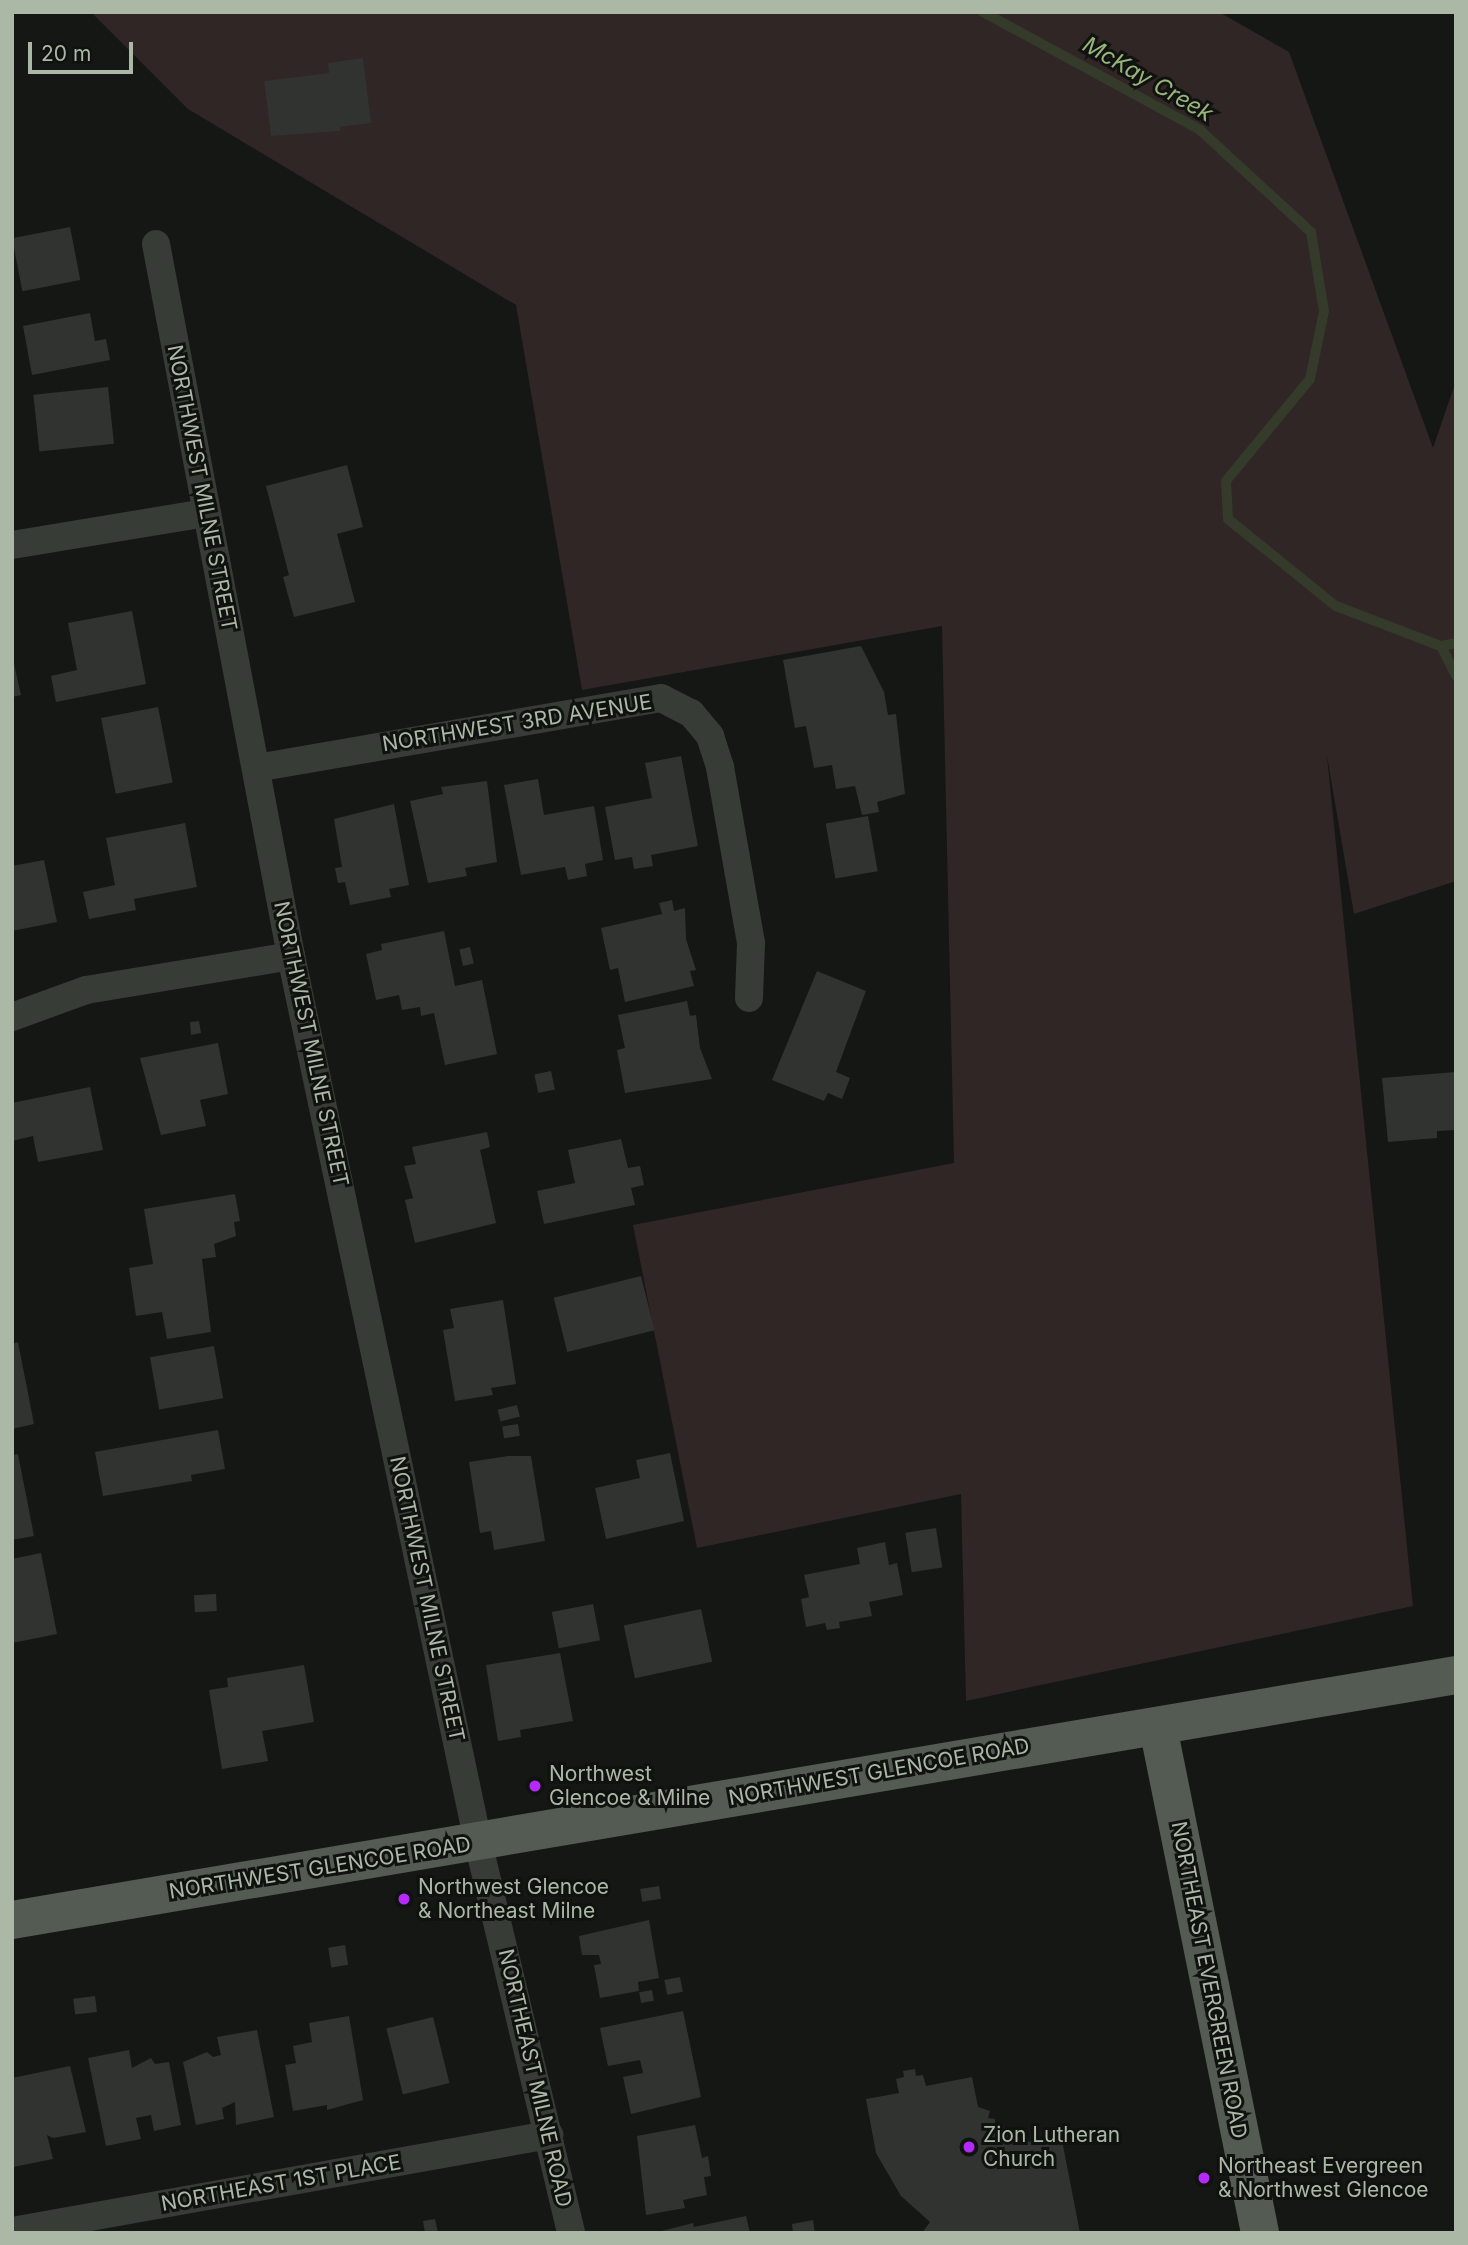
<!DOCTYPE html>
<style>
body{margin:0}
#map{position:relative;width:1468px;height:2245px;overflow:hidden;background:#151715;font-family:Inter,sans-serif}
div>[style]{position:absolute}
.green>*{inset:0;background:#2f2625}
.stream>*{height:10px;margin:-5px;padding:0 5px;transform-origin:5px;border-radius:5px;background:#343b2a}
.building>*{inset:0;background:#303330;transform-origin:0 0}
.minor>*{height:28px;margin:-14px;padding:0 14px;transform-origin:14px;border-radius:14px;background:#373c36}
.primary>*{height:38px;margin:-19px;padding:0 19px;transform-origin:19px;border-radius:19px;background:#545b52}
.dots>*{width:19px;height:19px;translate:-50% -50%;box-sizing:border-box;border:4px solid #101210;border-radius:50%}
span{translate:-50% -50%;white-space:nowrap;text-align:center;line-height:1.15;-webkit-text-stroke:6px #101210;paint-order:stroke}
.street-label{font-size:21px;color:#abb8a6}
.poi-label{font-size:21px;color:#abb8a6}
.left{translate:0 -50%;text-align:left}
.water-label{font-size:23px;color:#99b47b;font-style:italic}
.frame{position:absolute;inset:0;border:14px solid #abb8a6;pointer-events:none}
.scale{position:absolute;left:28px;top:42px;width:105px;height:32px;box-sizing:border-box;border:4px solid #abb8a6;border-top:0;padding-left:9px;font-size:21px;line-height:24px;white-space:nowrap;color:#abb8a6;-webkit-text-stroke:5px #101210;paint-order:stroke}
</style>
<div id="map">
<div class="green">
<i style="clip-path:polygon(91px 12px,1219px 12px,1289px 52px,1433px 448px,1456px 381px,1456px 881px,1354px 914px,1327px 756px,1413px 1606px,966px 1701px,961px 1494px,697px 1548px,633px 1225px,954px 1163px,942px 626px,582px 690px,516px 305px,188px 109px)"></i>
</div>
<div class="stream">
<i style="left:983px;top:12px;width:247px;rotate:28.5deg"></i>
<i style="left:1200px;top:130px;width:151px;rotate:42.6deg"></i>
<i style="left:1311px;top:232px;width:80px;rotate:80.7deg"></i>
<i style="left:1324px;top:311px;width:69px;rotate:101.6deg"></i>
<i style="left:1310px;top:379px;width:132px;rotate:129.5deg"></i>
<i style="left:1226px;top:481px;width:38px;rotate:87deg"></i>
<i style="left:1228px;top:519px;width:139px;rotate:38.9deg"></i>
<i style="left:1336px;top:606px;width:112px;rotate:20.9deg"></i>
<i style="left:1441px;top:646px;width:15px;rotate:-11deg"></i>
<i style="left:1441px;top:646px;width:33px;rotate:63deg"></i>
</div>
<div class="building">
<i style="clip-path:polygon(363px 58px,371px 123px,340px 127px,340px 131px,271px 136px,264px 81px,329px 73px,328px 63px)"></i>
<i style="left:70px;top:227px;width:54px;height:59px;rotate:79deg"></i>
<i style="clip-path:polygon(90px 313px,95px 341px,106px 339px,110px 360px,32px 375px,23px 326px)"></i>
<i style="left:108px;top:387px;width:57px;height:75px;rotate:84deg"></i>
<i style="clip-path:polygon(347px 465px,363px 527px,337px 534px,355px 602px,294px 617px,283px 577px,289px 575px,266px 486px)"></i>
<i style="clip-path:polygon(132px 611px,146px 684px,56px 702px,51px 676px,77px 670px,68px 623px)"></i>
<i style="clip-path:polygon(861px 646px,884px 692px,888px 715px,896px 714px,905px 794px,877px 802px,879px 812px,862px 815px,855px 786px,836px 789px,832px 765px,814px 768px,806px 726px,795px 728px,783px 660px)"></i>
<i style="clip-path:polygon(12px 655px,21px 695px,12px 697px)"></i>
<i style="left:158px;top:707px;width:77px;height:58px;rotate:79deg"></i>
<i style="clip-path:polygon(681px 756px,698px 846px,651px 855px,653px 866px,634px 869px,632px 857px,615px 860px,605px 807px,652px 798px,645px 763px)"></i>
<i style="clip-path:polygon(538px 779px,544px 815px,594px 806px,603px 860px,585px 864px,587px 876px,568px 880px,565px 867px,521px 875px,504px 785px)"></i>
<i style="clip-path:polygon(487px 781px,497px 862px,465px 868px,467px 876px,428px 883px,410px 801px,443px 794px,441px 787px)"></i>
<i style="clip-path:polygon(394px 804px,409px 885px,389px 889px,391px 897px,350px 905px,345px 882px,338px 883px,335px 868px,342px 867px,334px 819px)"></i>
<i style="left:868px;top:816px;width:56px;height:43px;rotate:80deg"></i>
<i style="clip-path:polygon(185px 823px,197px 887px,134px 899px,136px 910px,89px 919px,83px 892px,115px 885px,106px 838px)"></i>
<i style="clip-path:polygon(44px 860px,57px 922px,12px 931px,12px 866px)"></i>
<i style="clip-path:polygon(672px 900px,674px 911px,685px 908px,686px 939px,696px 970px,690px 971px,694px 986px,625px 1002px,618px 968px,610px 970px,601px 928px,662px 914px,659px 903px)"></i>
<i style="clip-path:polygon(444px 931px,455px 986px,482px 980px,497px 1054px,445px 1065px,434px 1013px,421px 1016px,420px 1007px,402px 1010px,399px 995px,376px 1000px,366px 954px,382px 950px,381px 944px)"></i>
<i style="left:470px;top:947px;width:17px;height:11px;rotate:77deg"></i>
<i style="clip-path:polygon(817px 971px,866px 991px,836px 1072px,850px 1078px,842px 1099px,828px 1093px,824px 1101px,772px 1080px)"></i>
<i style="clip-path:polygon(687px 1001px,690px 1016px,696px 1015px,700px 1048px,712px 1079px,625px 1093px,617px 1050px,625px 1048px,618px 1015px)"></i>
<i style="clip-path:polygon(199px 1021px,201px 1033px,191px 1035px,190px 1022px)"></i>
<i style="clip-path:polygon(218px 1043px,228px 1094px,200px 1100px,206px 1126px,161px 1135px,140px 1058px)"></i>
<i style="left:551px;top:1071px;width:19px;height:17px;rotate:78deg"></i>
<i style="clip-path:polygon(1456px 1072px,1456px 1130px,1437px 1131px,1437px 1138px,1388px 1142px,1382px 1078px)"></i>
<i style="clip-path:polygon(90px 1087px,103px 1150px,38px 1162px,33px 1136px,12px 1141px,12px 1103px)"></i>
<i style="clip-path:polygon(487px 1132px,490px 1147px,480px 1150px,496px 1223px,415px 1243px,405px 1200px,413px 1198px,404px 1166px,416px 1164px,412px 1147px)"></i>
<i style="clip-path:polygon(621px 1139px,628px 1168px,640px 1166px,644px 1185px,631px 1188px,635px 1205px,544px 1224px,537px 1191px,575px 1183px,568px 1150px)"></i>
<i style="clip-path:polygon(235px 1194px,240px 1221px,234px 1222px,236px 1236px,214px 1244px,216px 1257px,202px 1259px,211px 1332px,167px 1339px,162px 1312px,136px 1316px,129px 1268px,153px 1264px,144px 1209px)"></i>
<i style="left:641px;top:1276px;width:56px;height:90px;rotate:76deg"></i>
<i style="clip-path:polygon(503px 1300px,516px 1384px,491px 1388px,493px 1395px,455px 1401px,443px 1330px,454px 1328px,450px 1309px)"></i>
<i style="clip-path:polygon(18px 1342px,34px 1424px,12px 1429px,12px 1344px)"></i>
<i style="left:214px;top:1346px;width:53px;height:65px;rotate:80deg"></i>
<i style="left:517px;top:1405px;width:12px;height:20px;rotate:76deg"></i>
<i style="left:518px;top:1424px;width:12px;height:16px;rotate:81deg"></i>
<i style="clip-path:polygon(218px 1430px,225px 1469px,191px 1475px,192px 1481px,103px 1496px,95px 1452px)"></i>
<i style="clip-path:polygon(670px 1453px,684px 1521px,606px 1539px,595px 1488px,640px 1478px,636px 1460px)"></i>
<i style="clip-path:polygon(18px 1454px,34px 1536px,12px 1540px,12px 1455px)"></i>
<i style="clip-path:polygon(508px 1456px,531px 1456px,545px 1541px,494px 1550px,491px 1531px,480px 1533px,469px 1462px)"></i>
<i style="left:936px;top:1528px;width:40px;height:31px;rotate:81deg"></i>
<i style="clip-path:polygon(885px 1542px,889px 1565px,897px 1563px,903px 1595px,869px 1602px,872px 1616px,839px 1622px,840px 1628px,827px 1630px,825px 1623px,806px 1627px,801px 1599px,809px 1597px,804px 1575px,860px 1564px,857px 1548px)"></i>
<i style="clip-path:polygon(41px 1553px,57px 1634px,12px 1643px,12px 1559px)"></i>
<i style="left:216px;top:1594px;width:17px;height:22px;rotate:87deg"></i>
<i style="left:593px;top:1604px;width:37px;height:42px;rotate:79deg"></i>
<i style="left:701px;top:1609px;width:54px;height:79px;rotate:78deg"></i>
<i style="clip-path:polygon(560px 1653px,573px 1721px,520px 1730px,521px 1737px,498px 1741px,486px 1665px)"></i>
<i style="clip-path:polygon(304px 1665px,314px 1722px,262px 1731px,268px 1761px,222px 1769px,209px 1690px,228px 1687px,227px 1678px)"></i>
<i style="left:659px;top:1886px;width:13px;height:19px;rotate:81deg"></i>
<i style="clip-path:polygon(649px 1920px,659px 1978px,638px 1982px,639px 1991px,600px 1998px,594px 1965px,601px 1964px,599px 1955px,582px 1955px,579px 1936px)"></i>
<i style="left:345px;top:1945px;width:20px;height:17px;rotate:81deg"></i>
<i style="left:680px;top:1977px;width:15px;height:16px;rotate:79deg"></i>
<i style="left:652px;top:1990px;width:11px;height:13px;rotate:80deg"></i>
<i style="left:95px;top:1996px;width:16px;height:22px;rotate:83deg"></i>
<i style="clip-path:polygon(683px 2011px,701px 2097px,631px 2114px,623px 2077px,643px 2073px,640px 2060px,608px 2066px,600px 2028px)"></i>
<i style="clip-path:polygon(349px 2016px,363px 2100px,327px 2110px,327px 2105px,293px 2111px,285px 2065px,296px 2063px,293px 2046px,312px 2042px,309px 2023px)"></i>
<i style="left:433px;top:2017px;width:68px;height:48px;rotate:76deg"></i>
<i style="clip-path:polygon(257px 2030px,274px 2117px,236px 2125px,235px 2102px,222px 2108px,224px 2119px,196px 2125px,183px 2062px,207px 2052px,213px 2057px,221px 2055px,217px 2037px)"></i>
<i style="clip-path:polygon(129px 2050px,132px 2068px,151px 2058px,155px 2064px,169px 2062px,181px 2125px,154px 2131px,151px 2115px,136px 2118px,141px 2139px,106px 2146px,88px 2058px)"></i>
<i style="clip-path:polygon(70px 2066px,86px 2132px,53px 2138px,47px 2135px,53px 2159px,13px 2167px,12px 2078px)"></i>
<i style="clip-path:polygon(915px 2069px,916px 2076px,923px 2075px,926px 2086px,972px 2077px,978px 2107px,990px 2111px,988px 2118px,995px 2119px,995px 2127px,1003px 2126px,1005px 2134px,1012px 2130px,1016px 2137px,1023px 2132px,1029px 2142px,1061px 2135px,1080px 2233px,922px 2233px,930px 2222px,901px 2196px,876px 2153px,866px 2099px,899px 2093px,896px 2079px,904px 2077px,903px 2071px)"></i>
<i style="clip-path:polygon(695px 2125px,702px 2158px,708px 2156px,711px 2176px,704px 2177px,707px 2195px,683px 2200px,685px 2208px,646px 2215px,637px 2136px)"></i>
<i style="clip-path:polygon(746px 2216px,750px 2233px,654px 2233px,693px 2223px,694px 2227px)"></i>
<i style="clip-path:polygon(435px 2219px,438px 2233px,425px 2233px,423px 2221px)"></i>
<i style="clip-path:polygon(813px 2220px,815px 2233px,793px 2233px,792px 2224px)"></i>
</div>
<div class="minor">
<i style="left:156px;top:244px;width:725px;rotate:79.26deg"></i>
<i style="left:291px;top:956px;width:906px;rotate:78.08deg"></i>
<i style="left:478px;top:1842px;width:402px;rotate:76.6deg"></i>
<i style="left:12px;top:545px;width:197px;rotate:-9.4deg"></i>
<i style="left:256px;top:768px;width:411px;rotate:-9.8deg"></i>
<i style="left:661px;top:698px;width:34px;rotate:27deg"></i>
<i style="left:691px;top:713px;width:30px;rotate:50deg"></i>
<i style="left:710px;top:736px;width:33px;rotate:72deg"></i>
<i style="left:720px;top:767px;width:179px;rotate:80deg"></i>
<i style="left:751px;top:943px;width:55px;rotate:92.1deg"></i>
<i style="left:12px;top:1017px;width:79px;rotate:-20deg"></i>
<i style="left:86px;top:990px;width:208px;rotate:-9.4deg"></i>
<i style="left:12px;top:2231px;width:546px;rotate:-10.14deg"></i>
</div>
<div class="primary">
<i style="left:1158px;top:1727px;width:516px;rotate:78.6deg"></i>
<i style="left:12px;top:1920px;width:1465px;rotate:-9.63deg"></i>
</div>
<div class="dots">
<i style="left:535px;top:1786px;background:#b52afa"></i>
<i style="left:404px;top:1899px;background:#b52afa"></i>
<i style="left:969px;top:2147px;background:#b52afa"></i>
<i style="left:1204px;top:2178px;background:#b52afa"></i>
</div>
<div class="street-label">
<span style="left:202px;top:488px;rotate:79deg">NORTHWEST MILNE STREET</span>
<span style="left:517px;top:723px;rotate:-9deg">NORTHWEST 3RD AVENUE</span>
<span style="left:311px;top:1044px;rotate:78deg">NORTHWEST MILNE STREET</span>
<span style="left:427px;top:1599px;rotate:78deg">NORTHWEST MILNE STREET</span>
<span style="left:879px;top:1772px;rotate:-10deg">NORTHWEST GLENCOE ROAD</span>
<span style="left:320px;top:1868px;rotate:-9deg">NORTHWEST GLENCOE ROAD</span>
<span style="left:1209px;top:1980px;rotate:79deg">NORTHEAST EVERGREEN ROAD</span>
<span style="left:535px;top:2078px;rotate:77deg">NORTHEAST MILNE ROAD</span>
<span style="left:281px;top:2183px;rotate:-10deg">NORTHEAST 1ST PLACE</span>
</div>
<div class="poi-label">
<span class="left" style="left:549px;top:1786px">Northwest<br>Glencoe &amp; Milne</span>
<span class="left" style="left:418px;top:1899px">Northwest Glencoe<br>&amp; Northeast Milne</span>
<span class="left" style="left:983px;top:2147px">Zion Lutheran<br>Church</span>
<span class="left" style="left:1218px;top:2178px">Northeast Evergreen<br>&amp; Northwest Glencoe</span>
</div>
<div class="water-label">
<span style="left:1148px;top:79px;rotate:30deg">McKay Creek</span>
</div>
<div class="frame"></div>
<div class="scale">20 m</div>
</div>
